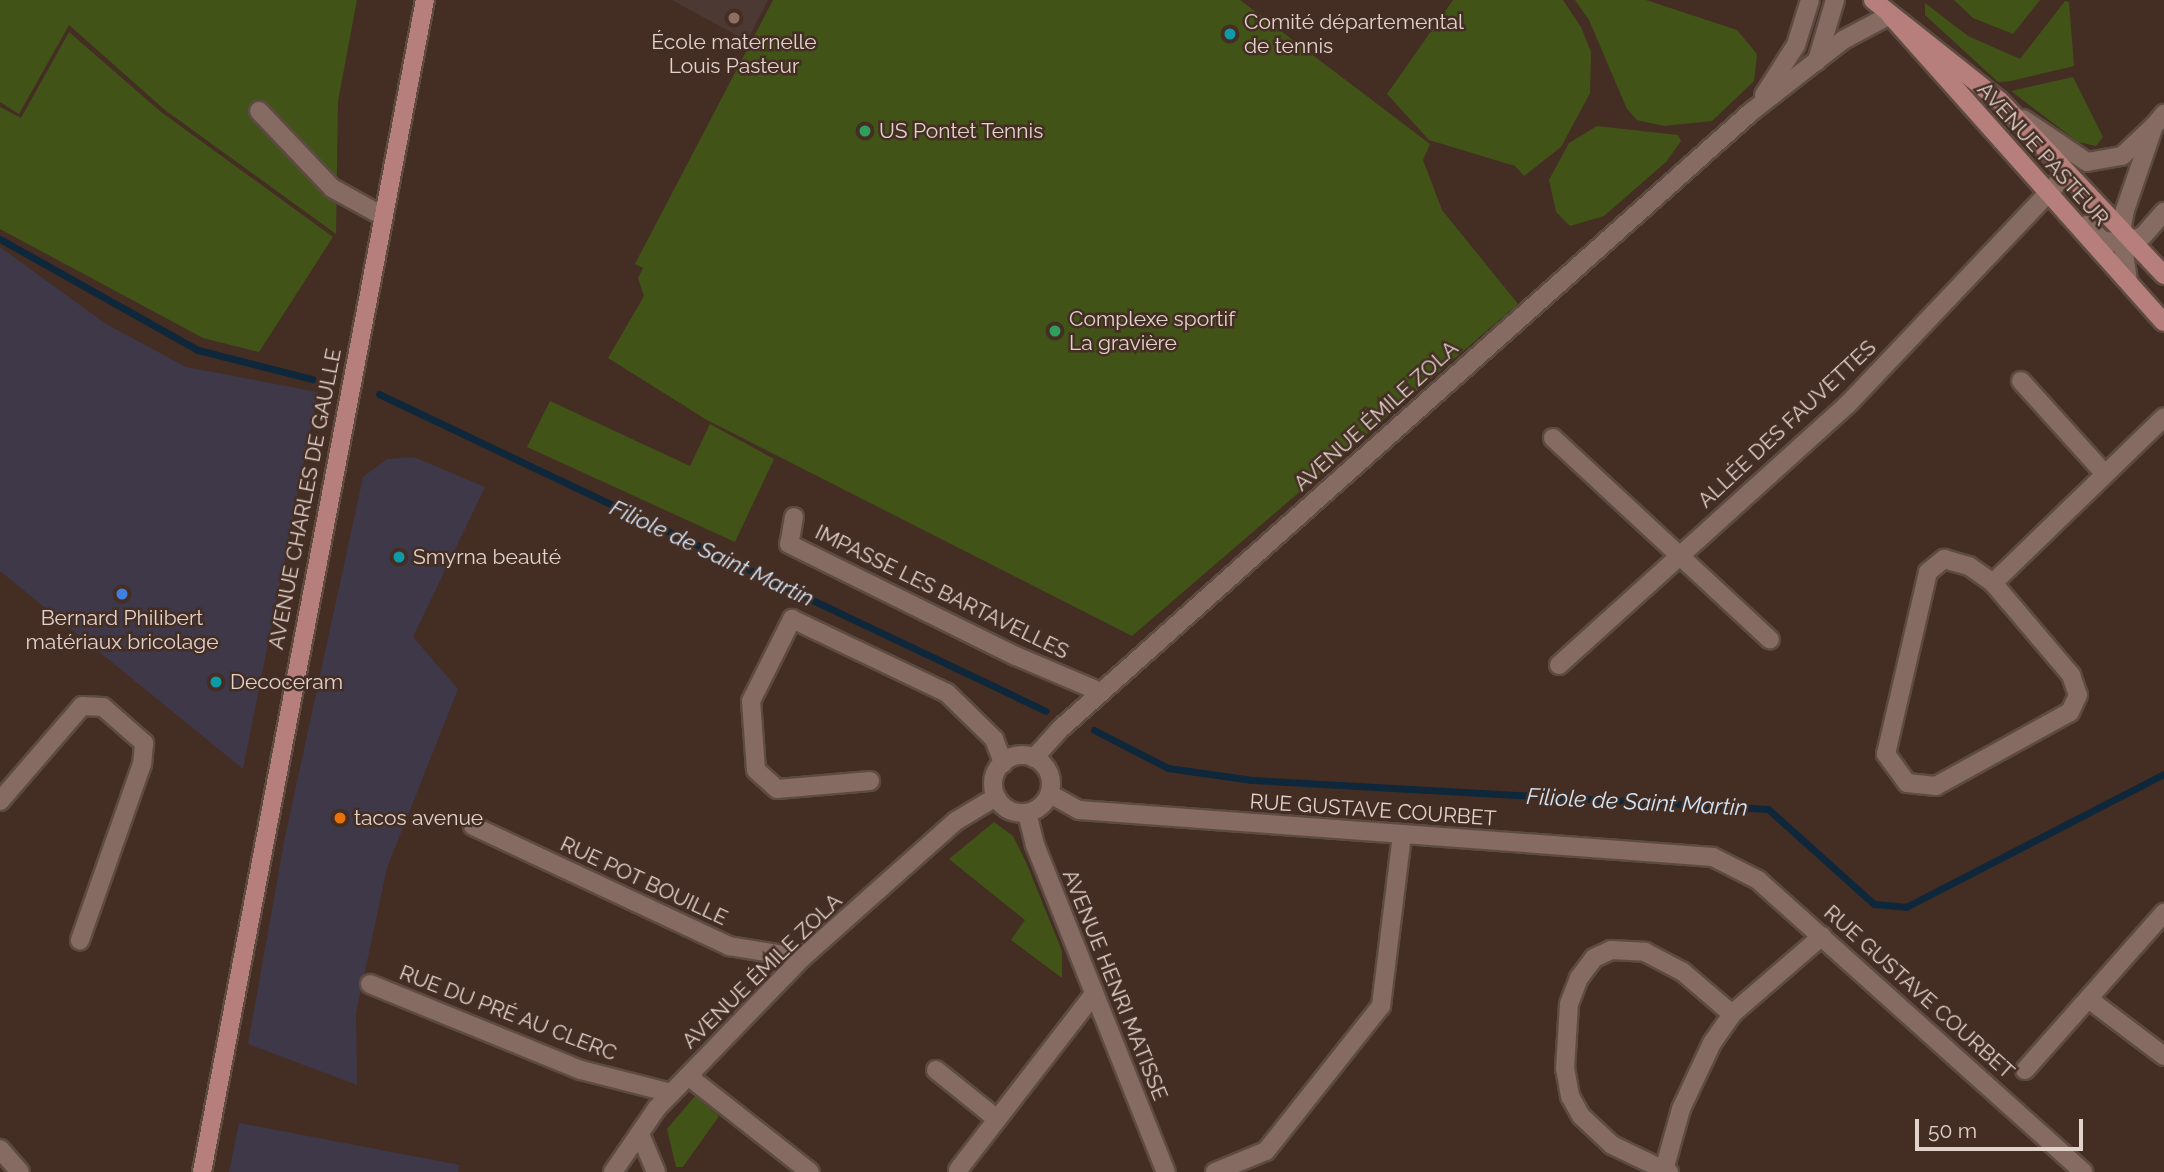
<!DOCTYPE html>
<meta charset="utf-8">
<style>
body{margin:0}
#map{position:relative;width:2164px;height:1172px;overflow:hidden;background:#442e24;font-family:Raleway,sans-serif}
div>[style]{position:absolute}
.commercial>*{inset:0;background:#3e3849}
.education>*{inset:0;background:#4d3933}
.green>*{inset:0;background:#415317}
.stream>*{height:7px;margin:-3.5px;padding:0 3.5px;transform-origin:3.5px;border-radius:3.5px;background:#0e273a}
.roads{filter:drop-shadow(2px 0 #5d4b42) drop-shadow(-2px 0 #5d4b42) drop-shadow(0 2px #5d4b42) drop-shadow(0 -2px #5d4b42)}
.minor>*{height:18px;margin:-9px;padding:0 9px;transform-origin:9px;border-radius:9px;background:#856b61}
.minor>.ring{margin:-9px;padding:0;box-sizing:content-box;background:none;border:18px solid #856b61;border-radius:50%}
.major>*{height:18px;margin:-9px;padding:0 9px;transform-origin:9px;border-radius:9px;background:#b67f7b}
.dots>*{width:19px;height:19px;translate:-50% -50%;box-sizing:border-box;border:4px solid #442e24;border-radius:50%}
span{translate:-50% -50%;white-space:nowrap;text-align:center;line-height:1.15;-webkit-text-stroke:5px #442e24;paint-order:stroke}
.poi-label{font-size:21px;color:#e1d2cc}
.left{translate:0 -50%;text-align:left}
.street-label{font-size:21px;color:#e1d2cc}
.water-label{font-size:23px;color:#d2e4f5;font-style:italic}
.scale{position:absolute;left:1915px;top:1119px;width:168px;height:32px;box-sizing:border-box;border:4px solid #e1d2cc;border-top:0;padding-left:9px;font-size:21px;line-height:24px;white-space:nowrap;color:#e1d2cc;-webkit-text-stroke:5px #442e24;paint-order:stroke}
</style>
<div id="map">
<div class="commercial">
<i style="clip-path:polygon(0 247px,106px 324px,186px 367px,318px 392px,243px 769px,0 571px)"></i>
<i style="clip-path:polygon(414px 457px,485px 487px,413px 637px,458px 689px,387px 868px,356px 1013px,357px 1085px,248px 1044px,285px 837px,363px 477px,387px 459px)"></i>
<i style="clip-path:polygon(239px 1123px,460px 1165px,458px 1172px,229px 1172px)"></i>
</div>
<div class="education">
<i style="clip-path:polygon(672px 0,768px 0,747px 41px)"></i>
</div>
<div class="green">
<i style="clip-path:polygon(0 0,357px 0,338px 101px,336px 234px,165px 110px,69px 25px,19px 114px,0 102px)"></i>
<i style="clip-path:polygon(773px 0,1240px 0,1430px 144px,1423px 160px,1442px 210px,1518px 304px,1132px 636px,707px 420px,608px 358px,644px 296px,638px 278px,643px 268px,635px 264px)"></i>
<i style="clip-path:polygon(1453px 0,1563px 0,1581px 27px,1591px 52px,1590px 93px,1561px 147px,1524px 176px,1515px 166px,1429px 140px,1387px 94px)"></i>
<i style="clip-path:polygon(1575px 0,1646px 0,1737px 30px,1757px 54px,1754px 81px,1712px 121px,1664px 126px,1637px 120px,1627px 109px,1589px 20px)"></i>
<i style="clip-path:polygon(1954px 0,2040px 0,2013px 34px,1973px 18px)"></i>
<i style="clip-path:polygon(2065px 1px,2069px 2px,2074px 66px,2011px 81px,1998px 82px,1925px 15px,1925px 3px,1968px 36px,2020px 59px)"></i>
<i style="clip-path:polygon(69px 32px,161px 112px,333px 237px,259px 352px,203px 338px,0 229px,0 107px,21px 118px)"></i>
<i style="clip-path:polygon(2073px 77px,2103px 137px,2096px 146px,2078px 142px,2011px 91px)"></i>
<i style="clip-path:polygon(1597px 126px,1678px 135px,1681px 141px,1666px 162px,1604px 216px,1570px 226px,1556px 212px,1549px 180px,1569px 143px)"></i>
<i style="clip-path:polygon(550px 401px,690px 466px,710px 424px,774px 459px,735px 542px,527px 447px)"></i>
<i style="clip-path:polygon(994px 822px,1013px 836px,1026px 862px,1062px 951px,1062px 978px,1011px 940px,1025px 920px,949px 859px)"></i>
<i style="clip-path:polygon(695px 1096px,719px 1116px,683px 1167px,676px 1167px,667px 1129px)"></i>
</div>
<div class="stream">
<i style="left:0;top:239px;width:227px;rotate:29.3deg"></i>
<i style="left:198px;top:350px;width:118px;rotate:14.3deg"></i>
<i style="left:379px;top:394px;width:738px;rotate:25.42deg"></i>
<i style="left:1094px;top:730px;width:83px;rotate:27.2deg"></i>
<i style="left:1168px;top:768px;width:85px;rotate:8.1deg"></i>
<i style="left:1252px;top:780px;width:517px;rotate:3.22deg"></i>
<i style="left:1768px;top:809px;width:142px;rotate:41.9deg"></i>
<i style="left:1874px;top:904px;width:32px;rotate:5deg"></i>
<i style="left:1906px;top:907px;width:290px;rotate:-27.3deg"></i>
</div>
<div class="roads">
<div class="minor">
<i style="left:1817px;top:61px;width:64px;rotate:-73.6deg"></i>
<i style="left:1764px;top:95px;width:59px;rotate:-57.4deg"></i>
<i style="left:1796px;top:45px;width:47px;rotate:-72.7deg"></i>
<i style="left:259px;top:111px;width:106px;rotate:46.5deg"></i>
<i style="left:332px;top:188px;width:56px;rotate:28.9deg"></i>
<i style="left:2023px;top:119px;width:77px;rotate:33.9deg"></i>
<i style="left:2087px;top:162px;width:36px;rotate:-10deg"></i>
<i style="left:2122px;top:156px;width:44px;rotate:-43.2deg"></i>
<i style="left:2086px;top:225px;width:22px;rotate:43deg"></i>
<i style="left:2102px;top:240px;width:20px;rotate:11deg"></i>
<i style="left:2122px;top:244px;width:22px;rotate:-21deg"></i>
<i style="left:2143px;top:236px;width:32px;rotate:-49deg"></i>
<i style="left:2128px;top:281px;width:49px;rotate:-98.1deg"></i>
<i style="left:2121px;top:232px;width:22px;rotate:-80deg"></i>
<i style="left:2125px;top:210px;width:89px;rotate:-71deg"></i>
<i style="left:2154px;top:126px;width:16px;rotate:-50deg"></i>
<i style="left:2021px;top:381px;width:124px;rotate:47.9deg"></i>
<i style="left:1553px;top:438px;width:296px;rotate:42.9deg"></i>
<i style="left:794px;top:517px;width:27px;rotate:100deg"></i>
<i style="left:789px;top:544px;width:253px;rotate:26.3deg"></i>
<i style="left:1016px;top:656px;width:92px;rotate:23deg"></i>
<i style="left:1944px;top:559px;width:26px;rotate:16deg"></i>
<i style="left:1969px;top:566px;width:29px;rotate:35deg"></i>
<i style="left:1993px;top:583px;width:121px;rotate:49.7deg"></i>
<i style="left:2071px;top:675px;width:21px;rotate:71deg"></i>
<i style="left:2078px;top:695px;width:19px;rotate:115deg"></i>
<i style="left:2070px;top:712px;width:153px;rotate:151.1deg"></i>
<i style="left:1936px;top:786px;width:29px;rotate:-174deg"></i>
<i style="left:1907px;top:783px;width:36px;rotate:-126deg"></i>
<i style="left:1886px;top:754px;width:187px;rotate:-77deg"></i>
<i style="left:1928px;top:572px;width:21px;rotate:-39deg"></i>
<i style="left:1993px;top:583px;width:238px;rotate:-44.1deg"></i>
<i style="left:1559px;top:665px;width:389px;rotate:-42.1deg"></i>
<i style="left:1848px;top:404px;width:315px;rotate:-46.5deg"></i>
<i class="ring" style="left:993px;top:755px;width:40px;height:40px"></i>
<i style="left:1034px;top:758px;width:38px;rotate:-48deg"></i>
<i style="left:1059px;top:730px;width:928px;rotate:-41.77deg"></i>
<i style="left:1751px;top:112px;width:117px;rotate:-38deg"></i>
<i style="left:1843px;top:40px;width:53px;rotate:-28deg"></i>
<i style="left:870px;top:781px;width:93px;rotate:175.1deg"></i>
<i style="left:777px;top:789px;width:28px;rotate:-138deg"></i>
<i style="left:756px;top:770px;width:69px;rotate:-94.1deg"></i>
<i style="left:751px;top:701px;width:92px;rotate:-63.4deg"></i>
<i style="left:792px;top:619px;width:172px;rotate:25.5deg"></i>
<i style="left:947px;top:693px;width:66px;rotate:44.4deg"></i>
<i style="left:994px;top:739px;width:26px;rotate:69deg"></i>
<i style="left:1050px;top:794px;width:33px;rotate:29deg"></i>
<i style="left:1079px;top:810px;width:636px;rotate:4.24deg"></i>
<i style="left:1713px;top:857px;width:51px;rotate:27.1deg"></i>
<i style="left:1758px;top:880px;width:437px;rotate:41.9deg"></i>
<i style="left:0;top:801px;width:125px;rotate:-49.2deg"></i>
<i style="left:82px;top:706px;width:21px;rotate:3deg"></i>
<i style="left:103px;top:707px;width:55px;rotate:41.3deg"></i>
<i style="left:144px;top:743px;width:21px;rotate:95deg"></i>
<i style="left:142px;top:764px;width:187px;rotate:109.4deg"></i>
<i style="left:1027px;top:813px;width:33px;rotate:76deg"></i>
<i style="left:1035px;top:845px;width:352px;rotate:68.2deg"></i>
<i style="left:473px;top:826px;width:283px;rotate:25.1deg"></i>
<i style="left:729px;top:946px;width:74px;rotate:9.3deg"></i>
<i style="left:370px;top:984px;width:228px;rotate:22.2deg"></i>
<i style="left:581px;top:1070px;width:93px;rotate:14.3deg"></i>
<i style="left:2090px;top:1000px;width:93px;rotate:37.1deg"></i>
<i style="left:936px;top:1070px;width:78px;rotate:38.8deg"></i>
<i style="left:2025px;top:1070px;width:210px;rotate:-48.5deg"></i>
<i style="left:688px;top:1076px;width:155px;rotate:38.2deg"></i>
<i style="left:640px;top:1134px;width:41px;rotate:67.2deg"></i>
<i style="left:0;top:1149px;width:30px;rotate:49deg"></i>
<i style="left:958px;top:1170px;width:222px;rotate:-52.3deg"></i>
<i style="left:1664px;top:1170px;width:58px;rotate:-154.3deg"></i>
<i style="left:1612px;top:1145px;width:42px;rotate:-136.9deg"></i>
<i style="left:1581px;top:1116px;width:23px;rotate:-119deg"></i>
<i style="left:1570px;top:1096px;width:27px;rotate:-100deg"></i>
<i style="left:1565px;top:1069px;width:65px;rotate:-86.5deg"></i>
<i style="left:1569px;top:1004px;width:28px;rotate:-69deg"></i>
<i style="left:1579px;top:978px;width:25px;rotate:-53deg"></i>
<i style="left:1594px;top:958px;width:19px;rotate:-25deg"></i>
<i style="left:1611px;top:950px;width:34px;rotate:3deg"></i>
<i style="left:1645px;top:952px;width:43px;rotate:27.8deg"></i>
<i style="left:1683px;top:972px;width:65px;rotate:40.6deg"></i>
<i style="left:613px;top:1172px;width:78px;rotate:-55.5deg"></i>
<i style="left:657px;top:1108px;width:209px;rotate:-46deg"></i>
<i style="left:802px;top:958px;width:206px;rotate:-41.7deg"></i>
<i style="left:956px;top:821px;width:47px;rotate:-31deg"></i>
<i style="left:1215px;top:1172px;width:55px;rotate:-22.4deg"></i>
<i style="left:1266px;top:1151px;width:185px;rotate:-51.6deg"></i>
<i style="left:1381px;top:1006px;width:172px;rotate:-83deg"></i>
<i style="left:1669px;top:1172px;width:5px;rotate:-158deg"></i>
<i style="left:1664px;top:1170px;width:63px;rotate:-74.4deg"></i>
<i style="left:1681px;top:1109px;width:73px;rotate:-64.8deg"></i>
<i style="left:1712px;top:1043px;width:35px;rotate:-55deg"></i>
<i style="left:1732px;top:1014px;width:119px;rotate:-40.9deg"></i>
</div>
<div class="major">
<i style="left:1873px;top:0;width:162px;rotate:38.5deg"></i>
<i style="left:2000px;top:101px;width:239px;rotate:46.7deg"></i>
<i style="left:1890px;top:15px;width:411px;rotate:48.3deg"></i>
<i style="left:202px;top:1172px;width:1193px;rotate:-79.23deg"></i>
</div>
</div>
<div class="dots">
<i style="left:734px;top:18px;background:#8d6e63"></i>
<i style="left:1230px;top:34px;background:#0f9aa8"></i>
<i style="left:865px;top:131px;background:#2e9e5b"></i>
<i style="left:1055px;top:331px;background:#2e9e5b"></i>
<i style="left:399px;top:557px;background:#0f9aa8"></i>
<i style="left:122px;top:594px;background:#3f7fe0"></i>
<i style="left:216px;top:682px;background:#0f9aa8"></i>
<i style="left:340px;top:818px;background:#e8710a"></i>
</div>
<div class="poi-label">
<span class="left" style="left:1244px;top:34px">Comité départemental<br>de tennis</span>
<span style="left:734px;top:54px">École maternelle<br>Louis Pasteur</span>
<span class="left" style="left:879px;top:131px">US Pontet Tennis</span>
<span class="left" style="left:1069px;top:331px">Complexe sportif<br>La gravière</span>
<span class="left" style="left:413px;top:557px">Smyrna beauté</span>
<span style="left:122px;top:630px">Bernard Philibert<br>matériaux bricolage</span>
<span class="left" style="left:230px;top:682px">Decoceram</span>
<span class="left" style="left:354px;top:818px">tacos avenue</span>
</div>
<div class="street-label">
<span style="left:2043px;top:154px;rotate:48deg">AVENUE PASTEUR</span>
<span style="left:1376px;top:416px;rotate:-42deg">AVENUE ÉMILE ZOLA</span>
<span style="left:1787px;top:424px;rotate:-43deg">ALLÉE DES FAUVETTES</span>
<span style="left:305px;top:499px;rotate:-79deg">AVENUE CHARLES DE GAULLE</span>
<span style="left:942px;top:592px;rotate:26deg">IMPASSE LES BARTAVELLES</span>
<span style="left:1373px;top:810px;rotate:4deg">RUE GUSTAVE COURBET</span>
<span style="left:644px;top:881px;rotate:25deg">RUE POT BOUILLE</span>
<span style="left:762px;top:971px;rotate:-44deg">AVENUE ÉMILE ZOLA</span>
<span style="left:1115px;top:985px;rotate:68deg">AVENUE HENRI MATISSE</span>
<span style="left:1919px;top:992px;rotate:42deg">RUE GUSTAVE COURBET</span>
<span style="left:508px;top:1013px;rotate:21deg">RUE DU PRÉ AU CLERC</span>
</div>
<div class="water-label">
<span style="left:712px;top:553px;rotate:25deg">Filiole de Saint Martin</span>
<span style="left:1637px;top:802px;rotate:3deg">Filiole de Saint Martin</span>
</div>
<div class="scale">50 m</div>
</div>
